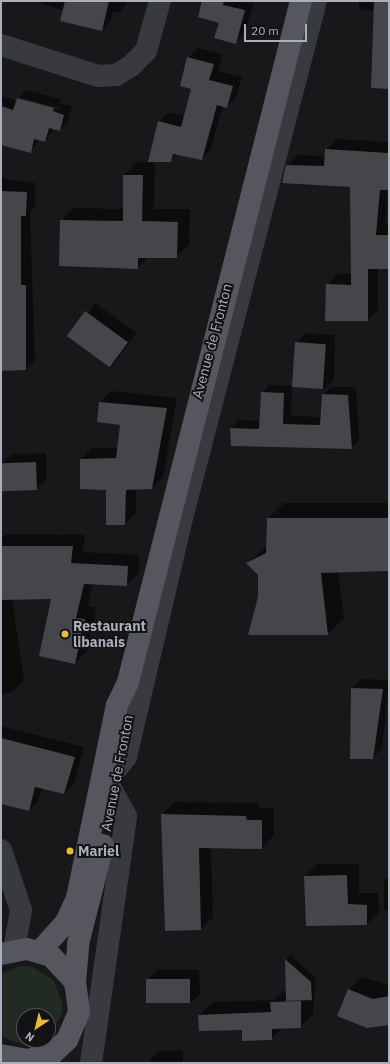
<!DOCTYPE html>
<style>
body{margin:0}
#map{position:relative;width:390px;height:1064px;overflow:hidden;background:#18181a;font-family:"IBM Plex Sans",sans-serif}
div>[style]{position:absolute}
.green>*{inset:0;background:#222a24}
.shadow>*{inset:0;background:#0007;transform-origin:0 0}
.building>*{inset:0;background:#45454a;transform-origin:0 0}
.minor>*{height:22px;margin:-11px;padding:0 11px;transform-origin:11px;border-radius:11px;background:#393a3f}
.major>*{height:22px;margin:-11px;padding:0 11px;transform-origin:11px;border-radius:11px;background:#56575e}
.dots>*{width:11px;height:11px;translate:-50% -50%;box-sizing:border-box;border:2px solid #131315;border-radius:50%}
span{translate:-50% -50%;white-space:nowrap;text-align:center;line-height:1.15;-webkit-text-stroke:4px #131315;paint-order:stroke}
.street-label{font-size:14px;color:#abafb9}
.poi-label{font-size:14px;color:#abafb9;font-weight:700}
.left{translate:0 -50%;text-align:left}
.frame{position:absolute;inset:0;border:2px solid #abafb9;pointer-events:none}
.north{position:absolute;left:16px;top:1008px;width:40px;height:40px;box-sizing:border-box;background:#131315;border:1px solid #505157;border-radius:50%;rotate:215deg;font-size:11px;font-weight:700;line-height:16px;text-align:center;color:#abafb9}
.north::after{content:'';display:block;margin:auto;width:14px;height:18px;background:#e7ba43;clip-path:polygon(50% 0,100% 100%,50% 72%,0 100%)}
.scale{position:absolute;left:244px;top:24px;width:63px;height:18px;box-sizing:border-box;border:2px solid #abafb9;border-top:0;padding-left:5px;font-size:12px;line-height:14px;white-space:nowrap;color:#abafb9;-webkit-text-stroke:3px #131315;paint-order:stroke}
</style>
<div id="map">
<div class="green">
<i style="clip-path:polygon(20px 966px,33px 967px,54px 981px,63px 1005px,60px 1018px,48px 1035px,48px 1016px,24px 1016px,24px 1040px,39px 1040px,33px 1043px,21px 1044px,1px 1036px,1px 974px)"></i>
</div>
<div class="shadow">
<i style="clip-path:polygon(33px 1px,128px 1px,119px 13px,113px 12px,111px 21px,102px 30px,63px 10px)"></i>
<i style="clip-path:polygon(203px 1px,254px 1px,245px 33px,235px 43px)"></i>
<i style="clip-path:polygon(359px 1px,389px 1px,389px 88px,374px 11px,359px 10px)"></i>
<i style="clip-path:polygon(198px 48px,222px 54px,218px 71px,242px 77px,236px 97px,227px 106px,223px 105px,211px 149px,201px 159px,177px 154px,170px 161px,151px 161px,155px 163px,154px 209px,190px 209px,189px 245px,176px 257px,148px 257px,138px 268px,61px 221px,73px 208px,124px 209px,124px 175px,137px 162px,149px 163px,159px 122px,169px 112px,185px 116px,192px 89px,188px 58px)"></i>
<i style="clip-path:polygon(evenodd,26px 90px,61px 99px,60px 103px,72px 106px,68px 122px,60px 130px,54px 128px,45px 141px,40px 139px,30px 152px,1px 144px,1px 96px,17px 100px,26px 90px,22px 98px,59px 108px,58px 110px,22px 100px,22px 98px)"></i>
<i style="clip-path:polygon(337px 139px,389px 142px,386px 224px,389px 224px,389px 268px,378px 268px,378px 310px,367px 320px,327px 285px,338px 274px,352px 274px,351px 186px,287px 166px,298px 155px,326px 156px,326px 150px)"></i>
<i style="clip-path:polygon(1px 178px,35px 183px,35px 206px,30px 212px,35px 360px,26px 369px,1px 370px)"></i>
<i style="left:95px;top:303px;width:51px;height:43px;rotate:36deg"></i>
<i style="clip-path:polygon(306px 333px,335px 335px,334px 380px,324px 389px,296px 343px)"></i>
<i style="clip-path:polygon(269px 385px,292px 386px,291px 416px,322px 417px,323px 395px,331px 387px,356px 387px,359px 440px,351px 448px,231px 428px,239px 420px,261px 421px,262px 393px)"></i>
<i style="clip-path:polygon(111px 391px,177px 398px,163px 477px,152px 488px,136px 489px,136px 513px,125px 524px,107px 489px,81px 459px,92px 448px,118px 448px,121px 424px,100px 402px)"></i>
<i style="clip-path:polygon(46px 453px,46px 480px,36px 489px,2px 463px,12px 454px)"></i>
<i style="clip-path:polygon(284px 503px,389px 503px,389px 570px,338px 572px,344px 618px,328px 634px,259px 597px,259px 574px,248px 563px,268px 545px,268px 518px)"></i>
<i style="clip-path:polygon(6px 534px,85px 535px,83px 552px,139px 555px,139px 573px,127px 585px,93px 583px,88px 606px,96px 608px,87px 651px,75px 663px,52px 598px,12px 599px,24px 680px,12px 692px,1px 694px,1px 539px)"></i>
<i style="clip-path:polygon(362px 679px,389px 680px,382px 749px,372px 758px,352px 688px)"></i>
<i style="clip-path:polygon(1px 726px,84px 747px,74px 784px,64px 793px,42px 788px,38px 801px,29px 810px,1px 803px)"></i>
<i style="clip-path:polygon(175px 802px,259px 803px,259px 808px,274px 808px,274px 835px,262px 848px,211px 848px,213px 917px,201px 929px,162px 814px)"></i>
<i style="clip-path:polygon(317px 864px,359px 864px,359px 893px,378px 893px,379px 912px,367px 924px,305px 876px)"></i>
<i style="clip-path:polygon(389px 876px,389px 910px,384px 911px,384px 881px)"></i>
<i style="clip-path:polygon(290px 955px,316px 978px,313px 1014px,300px 1027px,282px 1028px,271px 1039px,199px 1015px,213px 1002px,273px 1000px,287px 989px,286px 959px)"></i>
<i style="clip-path:polygon(157px 970px,199px 970px,200px 994px,191px 1003px,147px 980px)"></i>
<i style="clip-path:polygon(362px 977px,389px 985px,389px 1024px,349px 990px)"></i>
<i style="clip-path:polygon(183px 1050px,183px 1063px,148px 1063px,158px 1051px)"></i>
</div>
<div class="building">
<i style="clip-path:polygon(65px 1px,109px 1px,102px 31px,60px 21px)"></i>
<i style="clip-path:polygon(202px 1px,224px 1px,223px 5px,245px 10px,236px 44px,214px 38px,219px 23px,198px 17px)"></i>
<i style="clip-path:polygon(374px 1px,389px 1px,389px 89px,371px 88px)"></i>
<i style="clip-path:polygon(187px 57px,214px 64px,209px 80px,233px 86px,227px 108px,217px 105px,202px 160px,173px 154px,171px 162px,148px 162px,158px 121px,181px 127px,191px 89px,180px 86px)"></i>
<i style="clip-path:polygon(17px 98px,54px 108px,53px 111px,64px 115px,60px 131px,49px 128px,45px 142px,34px 139px,31px 153px,1px 145px,1px 106px,13px 110px)"></i>
<i style="clip-path:polygon(325px 149px,389px 153px,389px 190px,380px 190px,376px 235px,389px 235px,389px 269px,368px 269px,368px 321px,325px 321px,326px 284px,351px 285px,350px 187px,282px 183px,286px 165px,324px 166px)"></i>
<i style="clip-path:polygon(123px 175px,143px 175px,142px 221px,178px 222px,177px 258px,138px 258px,138px 269px,59px 266px,60px 220px,123px 221px)"></i>
<i style="clip-path:polygon(1px 191px,27px 192px,26px 216px,21px 216px,21px 285px,26px 285px,26px 370px,1px 371px)"></i>
<i style="left:85px;top:311px;width:53px;height:31px;rotate:36deg"></i>
<i style="left:295px;top:342px;width:31px;height:45px;rotate:4deg"></i>
<i style="clip-path:polygon(261px 392px,284px 393px,283px 424px,320px 425px,322px 394px,348px 395px,352px 449px,231px 446px,230px 428px,259px 429px)"></i>
<i style="clip-path:polygon(99px 402px,167px 408px,152px 489px,126px 490px,125px 525px,106px 525px,106px 490px,80px 489px,80px 459px,116px 458px,120px 425px,97px 422px)"></i>
<i style="left:36px;top:462px;width:28px;height:35px;rotate:88deg"></i>
<i style="clip-path:polygon(267px 518px,389px 518px,389px 571px,321px 573px,328px 635px,248px 635px,258px 597px,258px 575px,246px 563px,266px 553px)"></i>
<i style="clip-path:polygon(1px 546px,73px 546px,71px 563px,128px 566px,127px 586px,84px 584px,76px 618px,85px 619px,75px 664px,39px 656px,51px 599px,1px 600px)"></i>
<i style="clip-path:polygon(351px 688px,383px 689px,373px 759px,350px 759px)"></i>
<i style="clip-path:polygon(1px 738px,75px 757px,64px 794px,35px 787px,29px 811px,1px 804px)"></i>
<i style="clip-path:polygon(161px 814px,246px 816px,247px 820px,262px 820px,262px 849px,199px 848px,201px 930px,165px 931px)"></i>
<i style="clip-path:polygon(347px 875px,348px 904px,367px 905px,367px 925px,306px 926px,304px 876px)"></i>
<i style="clip-path:polygon(285px 959px,311px 982px,312px 1000px,286px 1001px)"></i>
<i style="left:146px;top:979px;width:44px;height:24px"></i>
<i style="clip-path:polygon(348px 989px,373px 999px,389px 996px,389px 1025px,367px 1028px,337px 1016px)"></i>
<i style="clip-path:polygon(301px 1001px,301px 1028px,272px 1029px,272px 1040px,242px 1041px,242px 1030px,199px 1031px,198px 1015px,271px 1012px,270px 1002px)"></i>
</div>
<div class="minor">
<i style="left:1px;top:45px;width:102px;rotate:17.7deg"></i>
<i style="left:98px;top:76px;width:18px;rotate:-3deg"></i>
<i style="left:116px;top:75px;width:17px;rotate:-31deg"></i>
<i style="left:131px;top:66px;width:21px;rotate:-45deg"></i>
<i style="left:146px;top:51px;width:52px;rotate:-74.4deg"></i>
<i style="left:117px;top:768px;width:14px;rotate:-51deg"></i>
<i style="left:126px;top:757px;width:237px;rotate:-76.8deg"></i>
<i style="left:180px;top:526px;width:542px;rotate:-75.48deg"></i>
<i style="left:1px;top:850px;width:63px;rotate:71.6deg"></i>
<i style="left:21px;top:910px;width:41px;rotate:99.9deg"></i>
<i style="left:91px;top:1063px;width:249px;rotate:-81.9deg"></i>
<i style="left:126px;top:816px;width:29px;rotate:-119deg"></i>
</div>
<div class="major">
<i style="left:40px;top:951px;width:39px;rotate:-48deg"></i>
<i style="left:66px;top:922px;width:26px;rotate:-65deg"></i>
<i style="left:77px;top:898px;width:197px;rotate:-78.3deg"></i>
<i style="left:117px;top:705px;width:25px;rotate:-64deg"></i>
<i style="left:128px;top:682px;width:703px;rotate:-75.75deg"></i>
<i style="left:1px;top:954px;width:26px;rotate:-11deg"></i>
<i style="left:27px;top:949px;width:25px;rotate:16deg"></i>
<i style="left:51px;top:956px;width:35px;rotate:47deg"></i>
<i style="left:75px;top:982px;width:30px;rotate:82deg"></i>
<i style="left:79px;top:1012px;width:30px;rotate:113deg"></i>
<i style="left:67px;top:1040px;width:19px;rotate:137deg"></i>
<i style="left:53px;top:1053px;width:26px;rotate:164deg"></i>
<i style="left:28px;top:1060px;width:27px;rotate:-170deg"></i>
<i style="left:75px;top:982px;width:38px;rotate:-85deg"></i>
<i style="left:78px;top:944px;width:102px;rotate:-75.8deg"></i>
</div>
<div class="dots">
<i style="left:65px;top:634px;background:#e7ba43"></i>
<i style="left:70px;top:851px;background:#e7ba43"></i>
</div>
<div class="street-label">
<span style="left:212px;top:341px;rotate:-75deg">Avenue de Fronton</span>
<span style="left:117px;top:773px;rotate:-79deg">Avenue de Fronton</span>
</div>
<div class="poi-label">
<span class="left" style="left:73px;top:634px">Restaurant<br>libanais</span>
<span class="left" style="left:78px;top:851px">Mariel</span>
</div>
<div class="frame"></div>
<div class="north">N</div>
<div class="scale">20 m</div>
</div>
